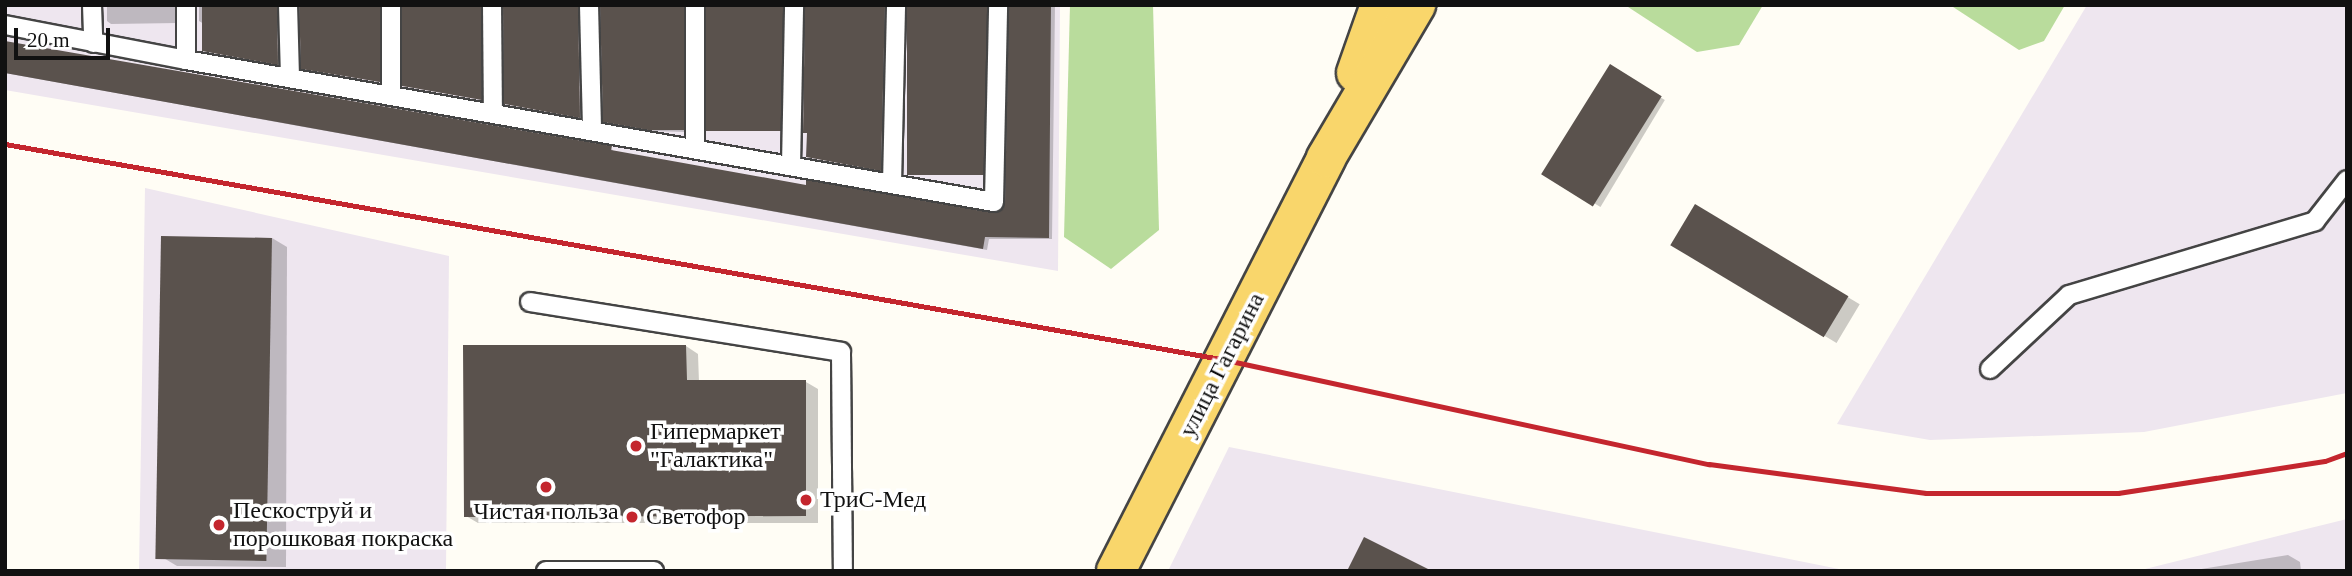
<!DOCTYPE html>
<meta charset="utf-8">
<style>
body{margin:0}
#map{position:relative;width:2352px;height:576px;overflow:hidden;background:#fffdf5;font-family:Georgia,serif}
div>[style]{position:absolute}
.industrial>*{inset:0;background:#eee6ef}
.forest>*{inset:0;background:#b9dc9c}
.shadow>*{inset:0;background:#0003;transform-origin:0 0}
.building>*{inset:0;background:#5a524d;transform-origin:0 0}
.roads{filter:drop-shadow(2px 0 #444) drop-shadow(-2px 0 #444) drop-shadow(0 2px #444) drop-shadow(0 -2px #444)}
.service>*{height:18px;margin:-9px;padding:0 9px;transform-origin:9px;border-radius:9px;background:#fff}
.primary>*{height:38px;margin:-19px;padding:0 19px;transform-origin:19px;border-radius:19px;background:#f9d66b}
.rail>*{height:5px;margin:-2.5px;padding:0 2.5px;transform-origin:2.5px;border-radius:2.5px;background:#c4262e}
.dots>*{width:19px;height:19px;translate:-50% -50%;box-sizing:border-box;border:4px solid #fff;border-radius:50%}
span{translate:-50% -50%;white-space:nowrap;text-align:center;line-height:1.15;-webkit-text-stroke:7px #fff;paint-order:stroke}
.street-label{font-size:24px;color:#111}
.poi-label{font-size:24px;color:#111}
.left{translate:0 -50%;text-align:left}
.frame{position:absolute;inset:0;border:7px solid #111;pointer-events:none}
.scale{position:absolute;left:14px;top:28px;width:96px;height:32px;box-sizing:border-box;border:4px solid #111;border-top:0;padding-left:9px;font-size:21px;line-height:24px;white-space:nowrap;color:#111;-webkit-text-stroke:5px #fff;paint-order:stroke}
</style>
<div id="map">
<div class="industrial">
<i style="clip-path:polygon(5px 5px,1060px 5px,1058px 271px,5px 90px)"></i>
<i style="clip-path:polygon(2087px 5px,2347px 5px,2347px 393px,2144px 432px,1930px 440px,1837px 424px)"></i>
<i style="clip-path:polygon(145px 188px,449px 256px,446px 571px,139px 571px)"></i>
<i style="clip-path:polygon(1229px 447px,1849px 571px,1168px 571px)"></i>
<i style="clip-path:polygon(2347px 519px,2347px 571px,2137px 571px)"></i>
</div>
<div class="forest">
<i style="clip-path:polygon(1070px 5px,1153px 5px,1159px 230px,1111px 269px,1064px 237px)"></i>
<i style="clip-path:polygon(1625px 5px,1763px 5px,1739px 45px,1697px 52px)"></i>
<i style="clip-path:polygon(1950px 5px,2065px 5px,2044px 41px,2019px 50px)"></i>
</div>
<div class="shadow">
<i style="clip-path:polygon(107px 5px,180px 5px,178px 23px,111px 24px,107px 21px)"></i>
<i style="clip-path:polygon(199px 5px,282px 5px,282px 66px,204px 50px,204px 24px,199px 21px)"></i>
<i style="clip-path:polygon(301px 5px,384px 5px,383px 83px,303px 68px)"></i>
<i style="clip-path:polygon(404px 5px,486px 5px,485px 101px,404px 85px)"></i>
<i style="clip-path:polygon(505px 5px,583px 5px,584px 119px,506px 103px)"></i>
<i style="clip-path:polygon(602px 5px,689px 5px,687px 132px,653px 131px,605px 121px)"></i>
<i style="left:708px;top:5px;width:79px;height:125px"></i>
<i style="clip-path:polygon(807px 5px,889px 5px,885px 172px,808px 156px)"></i>
<i style="left:909px;top:5px;width:82px;height:169px"></i>
<i style="clip-path:polygon(1011px 5px,1055px 5px,1052px 239px,989px 239px,987px 250px,5px 73px,5px 42px,611px 148px,615px 153px,807px 187px,992px 215px,1000px 214px,1007px 204px)"></i>
<i style="left:1610px;top:67px;width:64px;height:125px;rotate:31deg"></i>
<i style="left:1696px;top:206px;width:191px;height:45px;rotate:31deg"></i>
<i style="clip-path:polygon(272px 238px,287px 247px,286px 567px,177px 566px,162px 557px)"></i>
<i style="clip-path:polygon(686px 346px,698px 354px,699px 382px,806px 382px,818px 389px,818px 523px,478px 523px,466px 516px)"></i>
<i style="clip-path:polygon(2288px 555px,2300px 562px,2301px 571px,2189px 571px)"></i>
</div>
<div class="building">
<i style="clip-path:polygon(202px 5px,277px 5px,278px 65px,202px 51px)"></i>
<i style="clip-path:polygon(299px 5px,380px 5px,380px 82px,301px 69px)"></i>
<i style="clip-path:polygon(402px 5px,481px 5px,482px 100px,402px 86px)"></i>
<i style="clip-path:polygon(503px 5px,578px 5px,580px 118px,504px 104px)"></i>
<i style="clip-path:polygon(600px 5px,684px 5px,684px 130px,648px 130px,603px 122px)"></i>
<i style="left:706px;top:5px;width:77px;height:126px"></i>
<i style="clip-path:polygon(805px 5px,885px 5px,881px 171px,806px 157px,807px 133px,803px 133px)"></i>
<i style="left:907px;top:5px;width:80px;height:170px"></i>
<i style="clip-path:polygon(1009px 5px,1051px 5px,1049px 238px,985px 237px,983px 249px,5px 73px,5px 41px,612px 146px,611px 150px,806px 185px,806px 180px,993px 213px,1003px 209px,1005px 202px)"></i>
<i style="left:1610px;top:64px;width:61px;height:130px;rotate:32deg"></i>
<i style="left:1695px;top:204px;width:179px;height:48px;rotate:31deg"></i>
<i style="left:161px;top:236px;width:111px;height:323px;rotate:1deg"></i>
<i style="clip-path:polygon(463px 345px,686px 345px,687px 380px,806px 380px,806px 516px,464px 517px)"></i>
<i style="clip-path:polygon(1364px 537px,1432px 571px,1347px 571px)"></i>
</div>
<div class="roads">
<div class="service">
<i style="left:92px;top:5px;width:38px;rotate:88deg"></i>
<i style="left:288px;top:5px;width:72px;rotate:88.4deg"></i>
<i style="left:391px;top:5px;width:90px;rotate:90deg"></i>
<i style="left:492px;top:5px;width:108px;rotate:89.5deg"></i>
<i style="left:589px;top:5px;width:126px;rotate:88.6deg"></i>
<i style="left:695px;top:5px;width:144px;rotate:90deg"></i>
<i style="left:5px;top:25px;width:184px;rotate:10.9deg"></i>
<i style="left:186px;top:60px;width:820px;rotate:9.97deg"></i>
<i style="left:994px;top:202px;width:197px;rotate:-88.8deg"></i>
<i style="left:186px;top:60px;width:55px;rotate:-90deg"></i>
<i style="left:791px;top:166px;width:161px;rotate:-88.9deg"></i>
<i style="left:892px;top:184px;width:179px;rotate:-88.7deg"></i>
<i style="left:530px;top:302px;width:315px;rotate:9.1deg"></i>
<i style="left:841px;top:352px;width:219px;rotate:89.5deg"></i>
<i style="left:1990px;top:369px;width:108px;rotate:-43.1deg"></i>
<i style="left:2069px;top:295px;width:257px;rotate:-16.7deg"></i>
<i style="left:2315px;top:221px;width:52px;rotate:-52deg"></i>
<i style="left:546px;top:571px;width:108px"></i>
</div>
<div class="primary">
<i style="left:1356px;top:73px;width:72px;rotate:-70.6deg"></i>
<i style="left:1116px;top:571px;width:463px;rotate:-63deg"></i>
<i style="left:1326px;top:158px;width:178px;rotate:-59.5deg"></i>
</div>
</div>
<div class="rail">
<i style="left:5px;top:144px;width:1240px;rotate:10.03deg"></i>
<i style="left:1226px;top:360px;width:494px;rotate:12.2deg"></i>
<i style="left:1709px;top:464px;width:219px;rotate:7.6deg"></i>
<i style="left:1926px;top:493px;width:192px"></i>
<i style="left:2118px;top:493px;width:209px;rotate:-8.8deg"></i>
<i style="left:2325px;top:461px;width:23px;rotate:-20deg"></i>
</div>
<div class="dots">
<i style="left:636px;top:446px;background:#c4262e"></i>
<i style="left:546px;top:487px;background:#c4262e"></i>
<i style="left:806px;top:500px;background:#c4262e"></i>
<i style="left:632px;top:517px;background:#c4262e"></i>
<i style="left:219px;top:525px;background:#c4262e"></i>
</div>
<div class="street-label">
<span style="left:1222px;top:365px;rotate:-63deg">улица Гагарина</span>
</div>
<div class="poi-label">
<span class="left" style="left:650px;top:446px">Гипермаркет<br>"Галактика"</span>
<span class="left" style="left:820px;top:500px">ТриС-Мед</span>
<span class="left" style="left:233px;top:525px">Пескоструй и<br>порошковая покраска</span>
<span style="left:546px;top:512px">Чистая польза</span>
<span class="left" style="left:646px;top:517px">Светофор</span>
</div>
<div class="frame"></div>
<div class="scale">20 m</div>
</div>
